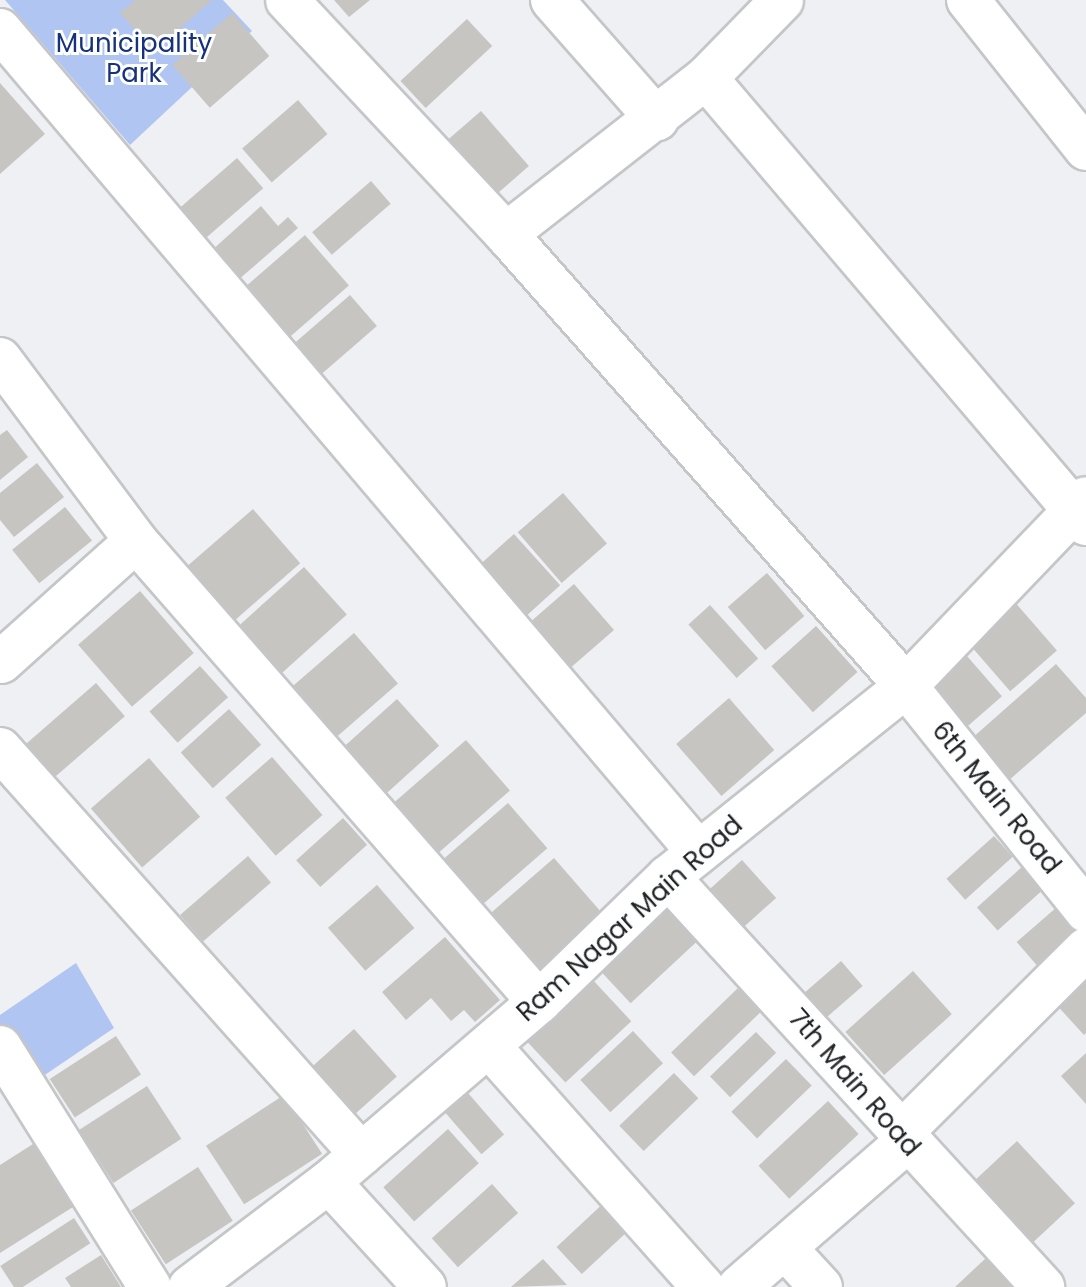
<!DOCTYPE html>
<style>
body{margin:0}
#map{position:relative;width:1086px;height:1287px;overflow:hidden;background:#eff0f3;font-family:Poppins,sans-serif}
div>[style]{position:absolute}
.green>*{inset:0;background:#b0c5f1}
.building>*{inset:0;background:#c6c5c2;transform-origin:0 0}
.roads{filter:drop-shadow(2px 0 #c4c6c8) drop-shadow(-2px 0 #c4c6c8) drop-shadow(0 2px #c4c6c8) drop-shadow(0 -2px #c4c6c8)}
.minor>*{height:42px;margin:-21px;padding:0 21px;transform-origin:21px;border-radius:21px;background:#fff}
span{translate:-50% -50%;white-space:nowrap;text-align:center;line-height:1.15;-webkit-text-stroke:6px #fdfeff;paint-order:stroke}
.park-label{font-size:26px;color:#17317a}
.street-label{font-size:26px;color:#232324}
</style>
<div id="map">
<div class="green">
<i style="clip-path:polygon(5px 0,223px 0,252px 31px,130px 145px)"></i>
<i style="clip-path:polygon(76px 963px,114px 1028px,33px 1083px,0 1031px,0 1015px)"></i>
</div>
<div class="building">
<i style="clip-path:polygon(135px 0,212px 0,154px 51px,120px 13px)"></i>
<i style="clip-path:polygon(334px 0,370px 0,349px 17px)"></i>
<i style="left:232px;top:13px;width:57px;height:79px;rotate:49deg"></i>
<i style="left:467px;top:19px;width:37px;height:91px;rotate:47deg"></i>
<i style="clip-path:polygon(0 83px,45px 134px,0 174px)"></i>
<i style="left:298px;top:100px;width:45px;height:74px;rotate:49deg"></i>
<i style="left:481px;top:111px;width:73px;height:52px;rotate:49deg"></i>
<i style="left:237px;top:158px;width:40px;height:89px;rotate:49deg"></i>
<i style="left:371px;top:181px;width:30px;height:78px;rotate:49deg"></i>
<i style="clip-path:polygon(261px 206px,278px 226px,288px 217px,298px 228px,237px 281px,211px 251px)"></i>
<i style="left:305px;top:235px;width:67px;height:91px;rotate:49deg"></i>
<i style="left:350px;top:295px;width:41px;height:84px;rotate:49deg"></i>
<i style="clip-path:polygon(7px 430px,28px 457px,0 480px,0 435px)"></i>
<i style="clip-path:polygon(37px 463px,64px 497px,14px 537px,0 520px,0 493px)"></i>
<i style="left:563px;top:493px;width:67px;height:60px;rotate:49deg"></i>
<i style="left:65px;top:507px;width:43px;height:68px;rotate:51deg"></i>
<i style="left:253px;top:509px;width:72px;height:90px;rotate:49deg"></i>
<i style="left:514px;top:534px;width:69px;height:48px;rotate:48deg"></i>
<i style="left:304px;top:567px;width:64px;height:91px;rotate:48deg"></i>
<i style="left:767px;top:573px;width:57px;height:52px;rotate:49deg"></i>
<i style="left:574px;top:584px;width:61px;height:58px;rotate:49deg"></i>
<i style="left:140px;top:591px;width:82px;height:82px;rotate:49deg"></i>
<i style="left:1013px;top:600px;width:67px;height:62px;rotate:49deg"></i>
<i style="left:710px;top:605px;width:72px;height:29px;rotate:48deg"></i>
<i style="left:816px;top:626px;width:62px;height:60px;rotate:48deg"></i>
<i style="left:354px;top:633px;width:67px;height:92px;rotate:49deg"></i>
<i style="left:960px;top:648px;width:64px;height:49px;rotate:49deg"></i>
<i style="clip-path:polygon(1056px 664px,1086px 698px,1086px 713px,1008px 781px,971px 739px)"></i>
<i style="left:200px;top:666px;width:42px;height:68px;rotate:48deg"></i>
<i style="left:96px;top:683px;width:44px;height:97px;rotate:49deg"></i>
<i style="left:729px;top:698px;width:69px;height:70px;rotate:49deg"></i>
<i style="left:397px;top:699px;width:63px;height:82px;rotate:48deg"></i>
<i style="left:229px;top:709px;width:48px;height:65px;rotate:48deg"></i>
<i style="left:466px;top:740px;width:67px;height:103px;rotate:49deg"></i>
<i style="left:272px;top:757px;width:77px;height:62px;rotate:49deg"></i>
<i style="left:149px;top:758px;width:78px;height:77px;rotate:49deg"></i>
<i style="left:508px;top:803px;width:60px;height:87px;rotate:49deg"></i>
<i style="left:343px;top:818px;width:36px;height:63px;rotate:48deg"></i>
<i style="left:994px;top:836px;width:28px;height:64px;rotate:48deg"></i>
<i style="left:248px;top:856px;width:35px;height:90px;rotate:49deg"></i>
<i style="left:554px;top:858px;width:74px;height:86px;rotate:49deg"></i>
<i style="left:742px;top:860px;width:51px;height:44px;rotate:48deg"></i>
<i style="left:1023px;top:866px;width:31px;height:62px;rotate:48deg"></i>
<i style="left:377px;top:885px;width:57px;height:65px;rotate:49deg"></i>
<i style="left:1065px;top:900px;width:32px;height:64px;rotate:49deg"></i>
<i style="left:666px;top:902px;width:50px;height:95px;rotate:47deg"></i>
<i style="clip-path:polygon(445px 937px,500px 1000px,475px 1022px,464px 1010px,451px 1021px,431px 998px,406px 1020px,382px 992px)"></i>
<i style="left:841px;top:961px;width:33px;height:48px;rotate:49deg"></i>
<i style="clip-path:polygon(1086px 970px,1086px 1033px,1084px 1035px,1053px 1001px)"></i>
<i style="left:913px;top:971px;width:58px;height:91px;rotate:48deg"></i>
<i style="left:591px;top:978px;width:59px;height:90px;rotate:47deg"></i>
<i style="left:738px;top:988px;width:33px;height:93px;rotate:46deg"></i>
<i style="left:354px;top:1029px;width:64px;height:55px;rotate:48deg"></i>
<i style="left:633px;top:1031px;width:44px;height:72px;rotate:47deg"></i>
<i style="left:756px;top:1032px;width:29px;height:64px;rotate:46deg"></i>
<i style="left:116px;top:1036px;width:46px;height:79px;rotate:57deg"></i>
<i style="clip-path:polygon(1086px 1053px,1086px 1104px,1061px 1076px)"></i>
<i style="left:786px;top:1059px;width:37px;height:76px;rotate:46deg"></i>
<i style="left:674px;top:1073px;width:35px;height:76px;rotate:46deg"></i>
<i style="left:147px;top:1086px;width:63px;height:81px;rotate:57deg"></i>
<i style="left:468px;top:1093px;width:55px;height:30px;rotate:49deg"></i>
<i style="left:284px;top:1095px;width:70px;height:93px;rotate:57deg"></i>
<i style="left:828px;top:1101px;width:45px;height:95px;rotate:47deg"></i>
<i style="left:448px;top:1129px;width:46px;height:87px;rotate:48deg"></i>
<i style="left:1017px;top:1141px;width:85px;height:59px;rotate:47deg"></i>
<i style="clip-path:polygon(33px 1144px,73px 1207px,0 1253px,0 1165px)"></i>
<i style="left:198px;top:1167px;width:64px;height:80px;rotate:57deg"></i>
<i style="left:492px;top:1184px;width:39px;height:81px;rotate:48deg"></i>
<i style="left:607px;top:1200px;width:37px;height:69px;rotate:47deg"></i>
<i style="left:74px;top:1218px;width:30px;height:88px;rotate:57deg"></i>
<i style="clip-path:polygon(101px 1255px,121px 1287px,71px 1287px,65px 1278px)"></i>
<i style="clip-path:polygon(986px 1258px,1012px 1287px,955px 1287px)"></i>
<i style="clip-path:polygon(543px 1259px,567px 1285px,511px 1287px)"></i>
</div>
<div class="roads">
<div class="minor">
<i style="left:287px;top:0;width:320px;rotate:46.9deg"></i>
<i style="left:506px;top:234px;width:604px;rotate:48.49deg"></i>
<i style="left:906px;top:686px;width:288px;rotate:51.3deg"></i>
<i style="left:552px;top:0;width:159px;rotate:48.6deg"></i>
<i style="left:968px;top:0;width:190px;rotate:51.6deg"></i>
<i style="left:0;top:30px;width:1078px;rotate:49.66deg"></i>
<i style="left:706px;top:78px;width:586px;rotate:49.57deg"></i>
<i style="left:506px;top:234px;width:254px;rotate:-38deg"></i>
<i style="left:706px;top:78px;width:109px;rotate:-45.7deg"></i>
<i style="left:0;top:359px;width:227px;rotate:53.2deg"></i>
<i style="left:136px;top:541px;width:612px;rotate:48.84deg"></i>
<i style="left:1px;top:662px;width:181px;rotate:-41.9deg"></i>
<i style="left:0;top:749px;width:543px;rotate:48.29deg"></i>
<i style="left:668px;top:877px;width:556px;rotate:47.55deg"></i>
<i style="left:489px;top:1046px;width:322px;rotate:48.4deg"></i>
<i style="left:0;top:1047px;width:283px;rotate:58deg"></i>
<i style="left:903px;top:1131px;width:258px;rotate:-44.8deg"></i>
<i style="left:329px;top:1182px;width:142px;rotate:47.6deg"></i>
<i style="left:785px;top:1248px;width:53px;rotate:47.3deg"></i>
<i style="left:190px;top:1287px;width:174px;rotate:-37.1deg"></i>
<i style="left:329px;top:1182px;width:277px;rotate:-40.6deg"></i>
<i style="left:539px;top:1002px;width:180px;rotate:-44.1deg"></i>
<i style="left:668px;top:877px;width:305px;rotate:-38.7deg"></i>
<i style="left:906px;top:686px;width:260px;rotate:-46.2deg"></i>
<i style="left:739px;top:1287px;width:220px;rotate:-40.9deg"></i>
</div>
</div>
<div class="park-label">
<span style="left:134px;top:59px">Municipality<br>Park</span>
</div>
<div class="street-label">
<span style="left:996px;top:798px;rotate:51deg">6th Main Road</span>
<span style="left:630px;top:919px;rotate:-42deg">Ram Nagar Main Road</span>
<span style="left:854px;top:1083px;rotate:49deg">7th Main Road</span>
</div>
</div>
